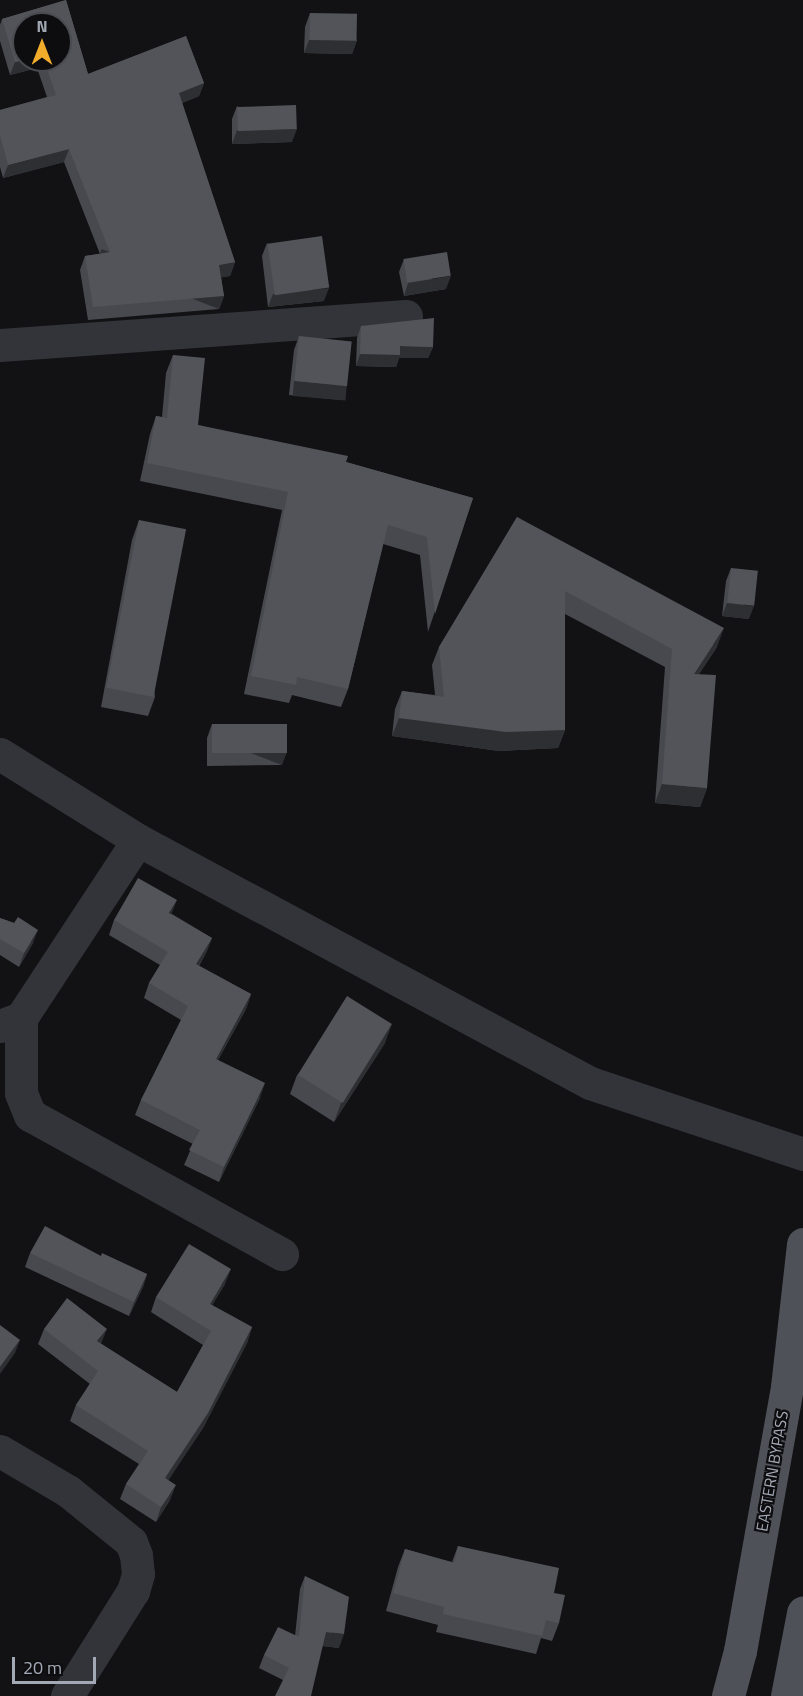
<!DOCTYPE html>
<style>
body{margin:0}
#map{position:relative;width:803px;height:1696px;overflow:hidden;background:#121214;font-family:"Titillium Web",sans-serif}
div>[style]{position:absolute}
.minor>*{height:33px;margin:-16.5px;padding:0 16.5px;transform-origin:16.5px;border-radius:16.5px;background:#333439}
.major>*{height:33px;margin:-16.5px;padding:0 16.5px;transform-origin:16.5px;border-radius:16.5px;background:#4f5158}
.wall>*{inset:0;background:#48494f}
.shaded-wall>*{inset:0;background:#2e2f33;transform-origin:0 0}
.building>*{inset:0;background:#52545a;transform-origin:0 0}
span{translate:-50% -50%;white-space:nowrap;text-align:center;line-height:1.15;-webkit-text-stroke:4.5px #0d0d0f;paint-order:stroke}
.street-label{font-size:16px;color:#a3a9b4}
.north{position:absolute;left:12px;top:12px;width:60px;height:60px;box-sizing:border-box;background:#0d0d0f;border:2px solid #494b51;border-radius:50%;rotate:0deg;font-size:16px;font-weight:700;line-height:24px;text-align:center;color:#a3a9b4}
.north::after{content:'';display:block;margin:auto;width:21px;height:27px;background:#f1ac2c;clip-path:polygon(50% 0,100% 100%,50% 72%,0 100%)}
.scale{position:absolute;left:12px;top:1657px;width:84px;height:27px;box-sizing:border-box;border:3px solid #a3a9b4;border-top:0;padding-left:8px;font-size:18px;line-height:21px;white-space:nowrap;color:#a3a9b4;-webkit-text-stroke:4px #0d0d0f;paint-order:stroke}
</style>
<div id="map">
<div class="minor">
<i style="left:0;top:345px;width:407px;rotate:-4.1deg"></i>
<i style="left:0;top:754px;width:163px;rotate:31.9deg"></i>
<i style="left:138px;top:840px;width:513px;rotate:28.26deg"></i>
<i style="left:590px;top:1083px;width:225px;rotate:18.4deg"></i>
<i style="left:21px;top:1018px;width:213px;rotate:-56.7deg"></i>
<i style="left:0;top:1026px;width:22px;rotate:-21deg"></i>
<i style="left:21px;top:1018px;width:75px;rotate:90deg"></i>
<i style="left:21px;top:1093px;width:24px;rotate:68deg"></i>
<i style="left:30px;top:1115px;width:288px;rotate:28.9deg"></i>
<i style="left:0;top:1451px;width:79px;rotate:30.5deg"></i>
<i style="left:68px;top:1491px;width:81px;rotate:39deg"></i>
<i style="left:131px;top:1542px;width:14px;rotate:69deg"></i>
<i style="left:136px;top:1555px;width:19px;rotate:84deg"></i>
<i style="left:138px;top:1574px;width:18px;rotate:106deg"></i>
<i style="left:133px;top:1591px;width:124px;rotate:122.2deg"></i>
</div>
<div class="major">
<i style="left:728px;top:1696px;width:47px;rotate:-75.1deg"></i>
<i style="left:740px;top:1651px;width:268px;rotate:-79.9deg"></i>
<i style="left:787px;top:1387px;width:144px;rotate:-83.6deg"></i>
<i style="left:787px;top:1696px;width:85px;rotate:-79.1deg"></i>
</div>
<div class="wall">
<i style="clip-path:polygon(evenodd,66px 0,88px 74px,186px 36px,204px 83px,199px 96px,182px 103px,235px 262px,230px 276px,221px 277px,224px 296px,219px 309px,88px 320px,80px 270px,85px 256px,100px 254px,64px 162px,3px 178px,0 167px,0 110px,47px 97px,37px 68px,10px 75px,0 41px,0 25px,2px 19px,66px 0,24px 24px,60px 24px,60px 60px,24px 60px,24px 24px)"></i>
<i style="clip-path:polygon(310px 13px,357px 40px,352px 54px,304px 53px,305px 27px)"></i>
<i style="clip-path:polygon(237px 106px,292px 142px,232px 144px,232px 119px)"></i>
<i style="clip-path:polygon(267px 243px,324px 301px,268px 307px,262px 256px)"></i>
<i style="clip-path:polygon(404px 259px,446px 289px,404px 296px,399px 272px)"></i>
<i style="clip-path:polygon(361px 326px,433px 347px,428px 358px,399px 358px,396px 367px,356px 366px,357px 338px)"></i>
<i style="clip-path:polygon(299px 336px,342px 400px,289px 395px,294px 350px)"></i>
<i style="clip-path:polygon(173px 355px,198px 425px,346px 462px,473px 498px,428px 632px,420px 555px,383px 544px,348px 689px,341px 707px,292px 695px,289px 703px,244px 694px,282px 510px,140px 481px,150px 434px,156px 416px,162px 417px,166px 373px)"></i>
<i style="clip-path:polygon(517px 517px,717px 647px,699px 674px,707px 788px,700px 807px,655px 803px,665px 667px,565px 614px,565px 730px,558px 748px,499px 751px,392px 736px,395px 709px,402px 691px,435px 695px,432px 665px,439px 647px)"></i>
<i style="clip-path:polygon(139px 520px,155px 697px,148px 716px,101px 707px,132px 540px)"></i>
<i style="clip-path:polygon(731px 568px,749px 619px,722px 616px,726px 581px)"></i>
<i style="clip-path:polygon(212px 724px,282px 765px,207px 766px,207px 738px)"></i>
<i style="clip-path:polygon(172px 914px,212px 938px,206px 953px,199px 966px,251px 994px,246px 1009px,218px 1060px,260px 1098px,219px 1182px,184px 1165px,193px 1144px,135px 1115px,141px 1100px,181px 1020px,144px 998px,149px 983px,160px 965px,109px 935px,114px 920px)"></i>
<i style="clip-path:polygon(0 918px,14px 923px,33px 943px,19px 967px,0 955px)"></i>
<i style="clip-path:polygon(385px 1043px,334px 1122px,290px 1094px,297px 1075px)"></i>
<i style="clip-path:polygon(30px 1253px,101px 1256px,147px 1274px,143px 1287px,129px 1316px,25px 1267px)"></i>
<i style="clip-path:polygon(225px 1284px,212px 1305px,252px 1327px,247px 1343px,203px 1428px,168px 1480px,170px 1500px,156px 1522px,120px 1499px,126px 1484px,139px 1464px,70px 1421px,76px 1405px,90px 1384px,38px 1344px,44px 1329px,101px 1344px,177px 1392px,203px 1345px,151px 1312px,156px 1297px)"></i>
<i style="clip-path:polygon(458px 1546px,554px 1593px,559px 1623px,552px 1641px,541px 1638px,536px 1654px,436px 1632px,438px 1625px,386px 1611px,398px 1567px,405px 1549px,452px 1562px)"></i>
<i style="clip-path:polygon(305px 1576px,339px 1648px,323px 1646px,283px 1680px,259px 1668px,264px 1655px,295px 1636px,300px 1589px)"></i>
</div>
<div class="shaded-wall">
<i style="clip-path:polygon(309px 40px,357px 40px,352px 54px,304px 53px)"></i>
<i style="clip-path:polygon(24px 60px,40px 60px,37px 68px,10px 75px,15px 62px)"></i>
<i style="clip-path:polygon(204px 83px,199px 96px,174px 106px,179px 93px)"></i>
<i style="clip-path:polygon(297px 129px,292px 142px,232px 144px,237px 130px)"></i>
<i style="clip-path:polygon(69px 149px,64px 162px,3px 178px,8px 165px)"></i>
<i style="clip-path:polygon(235px 262px,230px 276px,214px 279px,219px 265px)"></i>
<i style="clip-path:polygon(451px 276px,446px 289px,404px 296px,408px 283px)"></i>
<i style="clip-path:polygon(329px 288px,324px 301px,268px 307px,273px 294px)"></i>
<i style="left:224px;top:296px;width:14px;height:131px;rotate:111deg"></i>
<i style="clip-path:polygon(400px 346px,433px 347px,428px 358px,399px 358px,396px 367px,356px 366px,360px 354px)"></i>
<i style="left:294px;top:381px;width:53px;height:15px;rotate:5deg"></i>
<i style="clip-path:polygon(727px 603px,754px 606px,749px 619px,722px 616px)"></i>
<i style="clip-path:polygon(724px 628px,717px 647px,687px 692px,694px 674px)"></i>
<i style="clip-path:polygon(399px 718px,565px 730px,558px 748px,499px 751px,392px 736px)"></i>
<i style="left:287px;top:752px;width:14px;height:75px;rotate:111deg"></i>
<i style="clip-path:polygon(662px 784px,707px 788px,700px 807px,655px 803px)"></i>
<i style="clip-path:polygon(177px 900px,171px 915px,169px 913px)"></i>
<i style="clip-path:polygon(38px 930px,33px 943px,19px 967px,24px 953px)"></i>
<i style="clip-path:polygon(212px 938px,206px 953px,191px 979px,196px 964px)"></i>
<i style="clip-path:polygon(251px 994px,246px 1009px,210px 1074px,216px 1059px)"></i>
<i style="clip-path:polygon(392px 1024px,385px 1043px,334px 1122px,341px 1103px)"></i>
<i style="clip-path:polygon(265px 1083px,260px 1098px,219px 1182px,224px 1167px)"></i>
<i style="clip-path:polygon(231px 1269px,225px 1284px,204px 1319px,210px 1304px)"></i>
<i style="clip-path:polygon(147px 1274px,143px 1287px,129px 1316px,134px 1302px)"></i>
<i style="clip-path:polygon(252px 1327px,247px 1343px,203px 1428px,160px 1493px,165px 1478px)"></i>
<i style="clip-path:polygon(107px 1329px,101px 1344px,97px 1341px)"></i>
<i style="clip-path:polygon(20px 1340px,15px 1353px,0 1374px,0 1367px)"></i>
<i style="clip-path:polygon(176px 1485px,170px 1500px,156px 1522px,161px 1507px)"></i>
<i style="clip-path:polygon(326px 1632px,344px 1634px,339px 1648px,322px 1646px)"></i>
</div>
<div class="building">
<i style="clip-path:polygon(66px 0,88px 74px,186px 36px,204px 83px,179px 93px,235px 262px,219px 265px,224px 296px,93px 307px,85px 256px,110px 252px,69px 149px,8px 165px,0 135px,0 110px,56px 95px,44px 60px,60px 60px,60px 24px,24px 24px,24px 60px,15px 62px,2px 19px)"></i>
<i style="left:310px;top:13px;width:47px;height:27px;rotate:1deg"></i>
<i style="left:296px;top:105px;width:24px;height:59px;rotate:88deg"></i>
<i style="left:322px;top:236px;width:52px;height:55px;rotate:82deg"></i>
<i style="left:447px;top:252px;width:24px;height:44px;rotate:81deg"></i>
<i style="clip-path:polygon(434px 318px,433px 347px,400px 346px,400px 355px,360px 354px,361px 326px)"></i>
<i style="left:299px;top:336px;width:53px;height:45px;rotate:6deg"></i>
<i style="clip-path:polygon(173px 355px,205px 358px,198px 425px,348px 456px,346px 462px,473px 498px,435px 614px,427px 537px,388px 525px,348px 689px,297px 677px,296px 685px,251px 676px,288px 492px,147px 463px,156px 416px,167px 418px)"></i>
<i style="clip-path:polygon(517px 517px,724px 628px,694px 674px,716px 675px,707px 788px,662px 784px,672px 649px,565px 591px,565px 730px,506px 732px,399px 718px,402px 691px,444px 697px,439px 647px)"></i>
<i style="left:139px;top:520px;width:48px;height:171px;rotate:11deg"></i>
<i style="left:731px;top:568px;width:27px;height:35px;rotate:6deg"></i>
<i style="left:212px;top:724px;width:75px;height:29px"></i>
<i style="clip-path:polygon(138px 878px,177px 900px,169px 913px,212px 938px,196px 964px,251px 994px,216px 1059px,265px 1083px,224px 1167px,189px 1150px,200px 1130px,141px 1100px,188px 1006px,149px 983px,168px 952px,114px 920px)"></i>
<i style="clip-path:polygon(18px 917px,38px 930px,24px 953px,0 939px,0 918px,14px 923px)"></i>
<i style="left:347px;top:996px;width:53px;height:93px;rotate:32deg"></i>
<i style="clip-path:polygon(45px 1226px,101px 1256px,102px 1253px,147px 1274px,134px 1302px,30px 1253px)"></i>
<i style="clip-path:polygon(189px 1244px,231px 1269px,210px 1304px,252px 1327px,208px 1413px,165px 1478px,176px 1485px,161px 1507px,126px 1484px,148px 1451px,76px 1405px,98px 1371px,44px 1329px,67px 1298px,107px 1329px,97px 1341px,177px 1392px,211px 1331px,156px 1297px)"></i>
<i style="clip-path:polygon(0 1325px,20px 1340px,0 1367px)"></i>
<i style="clip-path:polygon(458px 1546px,559px 1568px,554px 1593px,565px 1595px,559px 1623px,546px 1620px,542px 1636px,443px 1614px,444px 1607px,393px 1593px,405px 1549px,454px 1563px)"></i>
<i style="clip-path:polygon(305px 1576px,349px 1597px,344px 1634px,326px 1632px,311px 1696px,275px 1696px,289px 1668px,264px 1655px,278px 1627px,299px 1637px)"></i>
</div>
<div class="street-label">
<span style="left:772px;top:1471px;rotate:-80deg">EASTERN BYPASS</span>
</div>
<div class="north">N</div>
<div class="scale">20 m</div>
</div>
